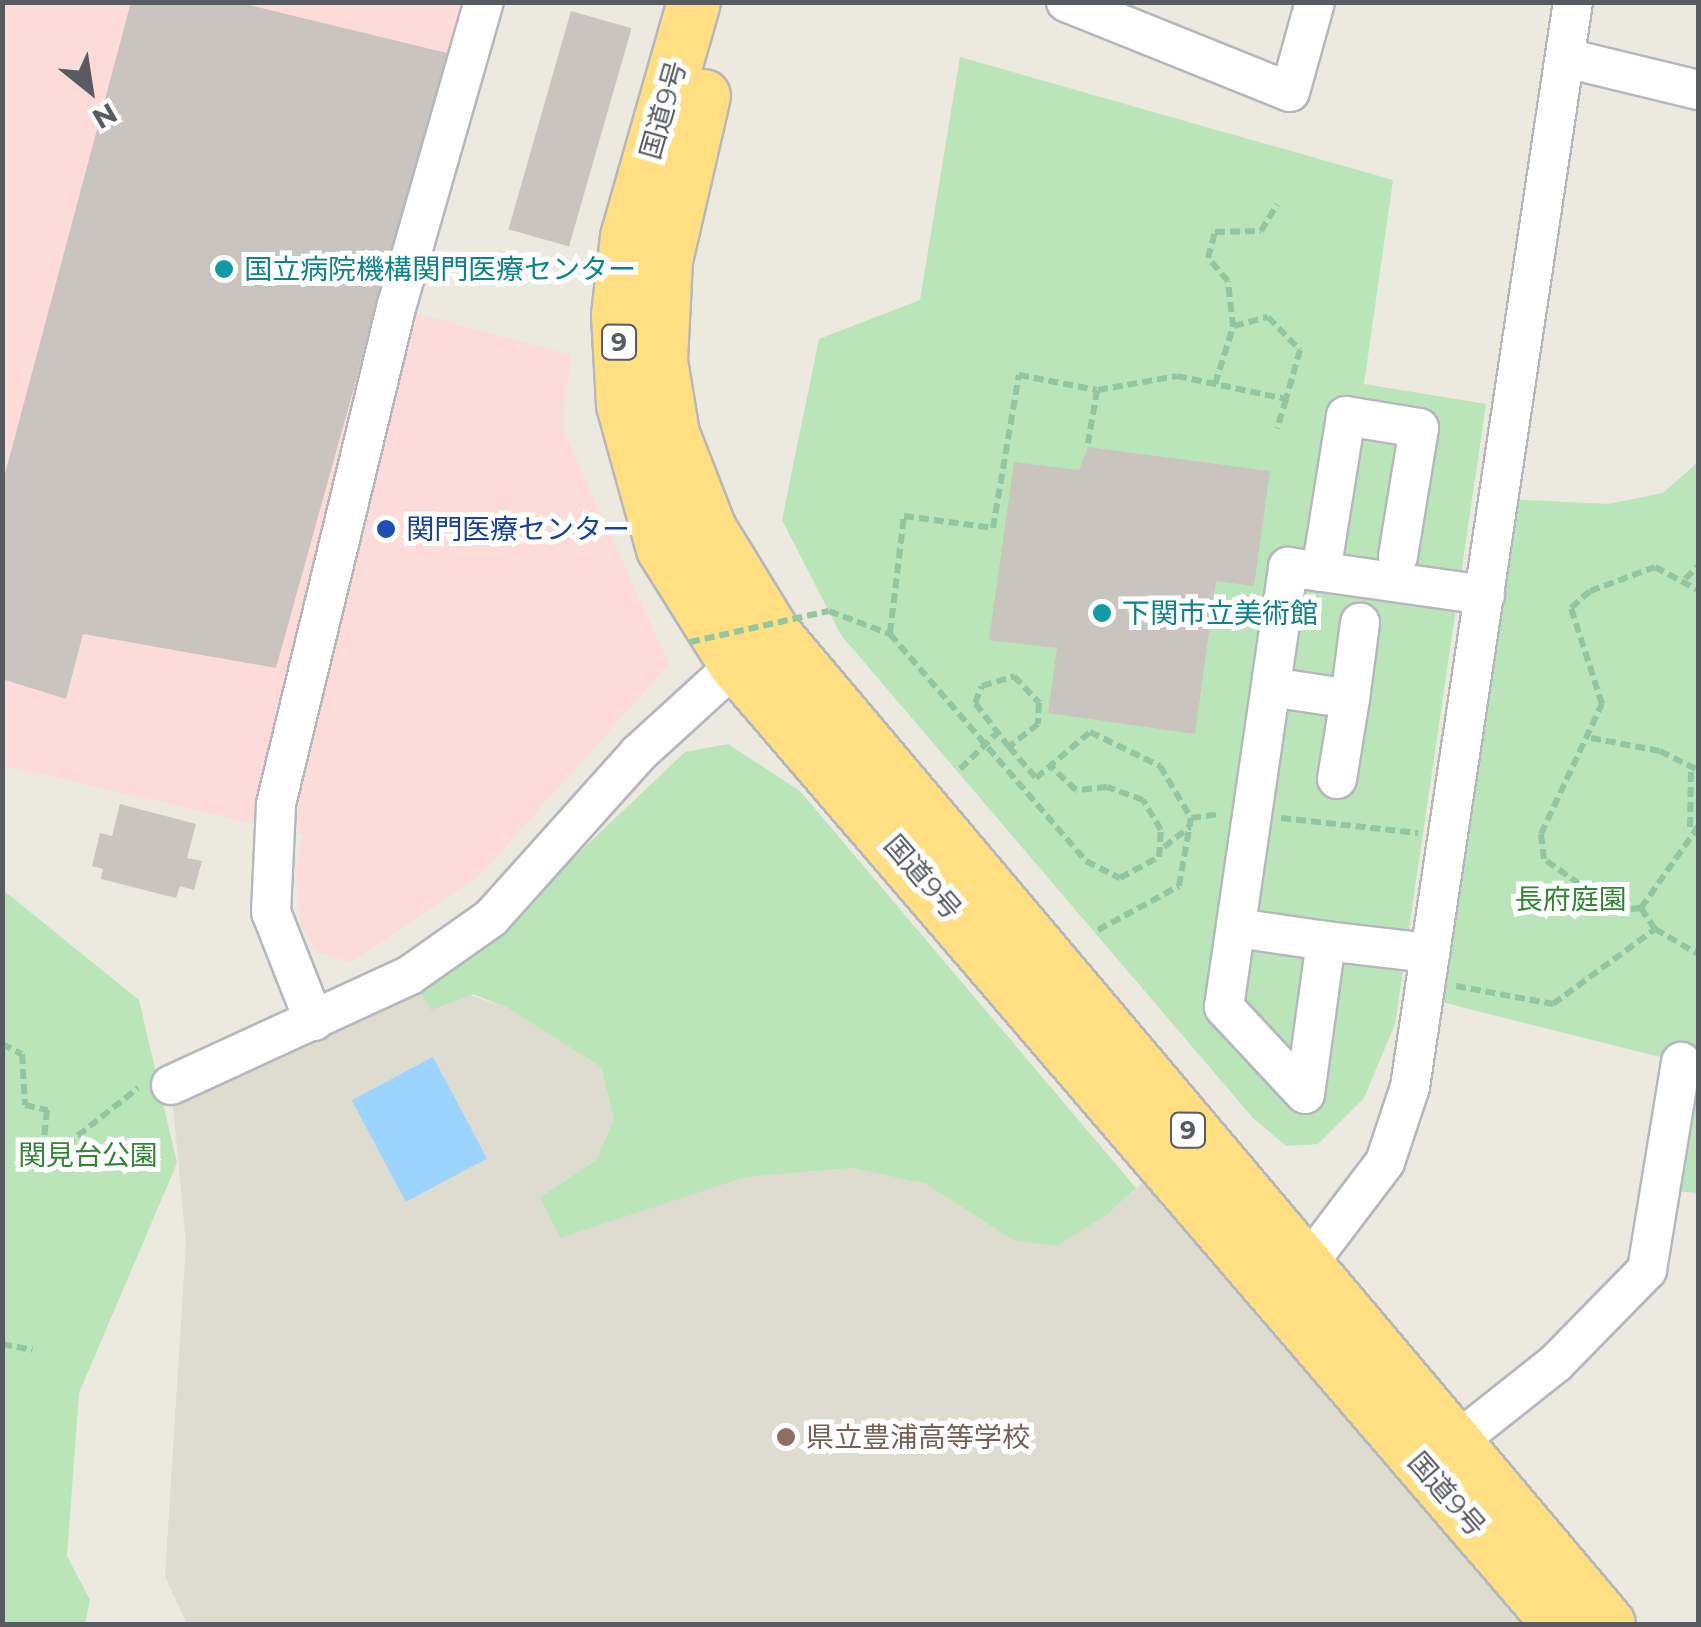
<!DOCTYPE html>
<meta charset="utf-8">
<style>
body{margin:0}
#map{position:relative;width:1701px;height:1627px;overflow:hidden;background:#ece9df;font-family:Montserrat,"Noto Sans JP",sans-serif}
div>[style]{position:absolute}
.education>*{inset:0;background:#dedbcf}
.medical>*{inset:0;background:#fcdbd8}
.green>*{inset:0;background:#b9e5b9}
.water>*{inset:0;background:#9bd4ff;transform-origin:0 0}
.building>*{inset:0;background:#c9c5be;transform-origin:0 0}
.path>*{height:6px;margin-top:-3px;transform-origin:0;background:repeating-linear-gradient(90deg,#92c6a1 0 10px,transparent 0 15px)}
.roads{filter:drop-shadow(2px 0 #b5b7bd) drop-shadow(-2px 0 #b5b7bd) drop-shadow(0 2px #b5b7bd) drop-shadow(0 -2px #b5b7bd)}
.minor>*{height:38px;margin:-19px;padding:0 19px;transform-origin:19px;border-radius:19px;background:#fff}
.highway>*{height:52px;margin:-26px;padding:0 26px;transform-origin:26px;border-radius:26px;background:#ffdf82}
.path-bridge>*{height:6px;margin-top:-3px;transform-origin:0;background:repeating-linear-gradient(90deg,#92c6a1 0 10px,transparent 0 15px)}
.dots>*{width:28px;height:28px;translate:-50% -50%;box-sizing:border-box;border:5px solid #fff;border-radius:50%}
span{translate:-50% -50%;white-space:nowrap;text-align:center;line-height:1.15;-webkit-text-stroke:10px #fff;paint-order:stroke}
.shield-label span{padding:2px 8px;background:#fff;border:2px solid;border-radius:8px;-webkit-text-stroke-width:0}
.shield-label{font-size:25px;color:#585c61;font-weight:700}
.street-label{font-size:28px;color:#585c61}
.culture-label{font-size:28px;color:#0d838f}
.left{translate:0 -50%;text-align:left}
.transit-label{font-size:28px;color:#164399}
.park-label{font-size:28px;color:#318635}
.education-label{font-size:28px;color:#785e54}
.frame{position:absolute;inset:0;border:5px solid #585c61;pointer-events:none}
.north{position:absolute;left:40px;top:40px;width:100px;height:100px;-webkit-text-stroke:8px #fff;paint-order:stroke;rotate:150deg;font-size:28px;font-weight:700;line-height:40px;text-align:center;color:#585c61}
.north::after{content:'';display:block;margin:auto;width:35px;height:45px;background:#585c61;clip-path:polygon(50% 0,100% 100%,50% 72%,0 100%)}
</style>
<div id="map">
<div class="education">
<i style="clip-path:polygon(410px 975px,508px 1008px,601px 1067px,614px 1120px,596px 1160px,540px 1197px,560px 1237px,746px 1177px,854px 1168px,926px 1184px,1013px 1240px,1108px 1214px,1162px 1165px,1559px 1624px,187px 1624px,165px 1577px,186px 1243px,171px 1085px)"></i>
</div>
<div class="medical">
<i style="clip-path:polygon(3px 3px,470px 3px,381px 304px,571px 355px,562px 428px,669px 664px,480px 875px,351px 962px,318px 953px,301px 926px,295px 872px,303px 835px,3px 765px)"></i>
</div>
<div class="green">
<i style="clip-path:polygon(960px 57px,1393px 180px,1364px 384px,1486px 404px,1395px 1024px,1364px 1098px,1318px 1144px,1286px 1146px,1253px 1118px,841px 635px,782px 520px,819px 339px,920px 300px)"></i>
<i style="clip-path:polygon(1698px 462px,1698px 1193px,1663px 1190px,1680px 1062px,1426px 998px,1504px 499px,1608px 504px,1663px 493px)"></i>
<i style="clip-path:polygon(728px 744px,800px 791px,1136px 1188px,1108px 1214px,1056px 1246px,1013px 1240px,926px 1184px,853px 1168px,746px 1177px,560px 1238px,540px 1197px,596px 1160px,614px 1120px,601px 1067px,508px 1008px,473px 994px,431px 1010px,418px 988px,532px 897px,685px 752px)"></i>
<i style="clip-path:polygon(3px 890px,139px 1000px,177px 1163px,79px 1393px,67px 1556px,90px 1600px,85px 1624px,3px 1624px)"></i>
</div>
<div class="water">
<i style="left:433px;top:1057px;width:115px;height:92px;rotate:62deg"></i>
</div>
<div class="building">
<i style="clip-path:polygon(131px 2px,237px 2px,447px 53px,276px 668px,83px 634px,66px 699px,2px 679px,2px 485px)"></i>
<i style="left:571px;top:11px;width:63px;height:227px;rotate:16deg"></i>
<i style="clip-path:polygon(1088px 447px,1270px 471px,1254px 586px,1216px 581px,1195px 734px,1048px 713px,1057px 648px,989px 640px,1014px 462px,1079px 470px)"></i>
<i style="clip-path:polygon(120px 804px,196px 824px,187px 858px,202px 861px,194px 890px,180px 886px,176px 898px,101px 879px,103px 869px,92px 866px,100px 833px,112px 836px)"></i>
</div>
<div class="path">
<i style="left:1234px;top:326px;width:35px;rotate:-15deg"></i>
<i style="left:1268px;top:317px;width:46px;rotate:45.9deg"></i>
<i style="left:1300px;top:350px;width:51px;rotate:105.9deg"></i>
<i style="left:1215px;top:384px;width:60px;rotate:-72.5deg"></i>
<i style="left:1233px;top:327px;width:46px;rotate:-96.2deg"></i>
<i style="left:1228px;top:281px;width:30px;rotate:-131deg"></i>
<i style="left:1208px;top:258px;width:27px;rotate:-75deg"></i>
<i style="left:1215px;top:232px;width:46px;rotate:-1.2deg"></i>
<i style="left:1261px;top:231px;width:31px;rotate:-59deg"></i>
<i style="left:1098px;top:390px;width:80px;rotate:-10deg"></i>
<i style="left:1177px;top:376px;width:111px;rotate:11.9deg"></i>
<i style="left:1286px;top:399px;width:31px;rotate:107deg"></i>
<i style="left:1685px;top:579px;width:18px;rotate:-45deg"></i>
<i style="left:829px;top:611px;width:65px;rotate:20.7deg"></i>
<i style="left:890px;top:634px;width:300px;rotate:49.2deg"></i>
<i style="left:1086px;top:861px;width:38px;rotate:27deg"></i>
<i style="left:1120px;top:878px;width:44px;rotate:-28.3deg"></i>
<i style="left:1159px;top:857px;width:27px;rotate:-86deg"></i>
<i style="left:1161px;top:830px;width:35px;rotate:-121deg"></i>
<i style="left:1143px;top:800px;width:38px;rotate:-160deg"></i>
<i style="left:1107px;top:787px;width:31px;rotate:174deg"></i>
<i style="left:1076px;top:790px;width:35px;rotate:-137deg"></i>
<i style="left:890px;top:633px;width:118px;rotate:-83.2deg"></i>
<i style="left:904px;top:516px;width:90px;rotate:7.7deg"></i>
<i style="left:993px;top:528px;width:155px;rotate:-80.4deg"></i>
<i style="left:1019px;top:375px;width:79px;rotate:10.9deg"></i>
<i style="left:1097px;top:390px;width:54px;rotate:99.6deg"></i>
<i style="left:1591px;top:738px;width:70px;rotate:10.7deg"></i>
<i style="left:1660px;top:751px;width:42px;rotate:26.6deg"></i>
<i style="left:1009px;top:747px;width:56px;rotate:-127.7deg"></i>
<i style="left:975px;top:703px;width:18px;rotate:-68deg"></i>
<i style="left:982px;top:686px;width:34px;rotate:-17deg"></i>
<i style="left:1014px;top:676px;width:37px;rotate:47deg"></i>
<i style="left:1039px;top:703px;width:21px;rotate:93deg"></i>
<i style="left:1038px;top:724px;width:37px;rotate:142deg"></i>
<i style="left:1009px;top:747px;width:41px;rotate:48.9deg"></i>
<i style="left:1036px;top:778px;width:71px;rotate:-40.4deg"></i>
<i style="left:1090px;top:732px;width:78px;rotate:25.9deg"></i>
<i style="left:1160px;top:766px;width:61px;rotate:59.2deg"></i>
<i style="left:960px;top:769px;width:52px;rotate:-44.2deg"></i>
<i style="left:1281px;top:818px;width:138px;rotate:6.2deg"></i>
<i style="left:1690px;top:827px;width:58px;rotate:-89deg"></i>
<i style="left:1164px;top:847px;width:33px;rotate:-38deg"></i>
<i style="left:1641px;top:908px;width:25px;rotate:175deg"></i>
<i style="left:1616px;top:910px;width:88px;rotate:-144.7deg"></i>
<i style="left:1544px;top:859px;width:25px;rotate:-97deg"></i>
<i style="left:1541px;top:834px;width:144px;rotate:-64.9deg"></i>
<i style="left:1602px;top:704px;width:101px;rotate:-107.9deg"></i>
<i style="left:1571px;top:608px;width:25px;rotate:-42deg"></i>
<i style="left:1590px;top:591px;width:69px;rotate:-20.3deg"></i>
<i style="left:1655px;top:567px;width:49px;rotate:28.1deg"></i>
<i style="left:1655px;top:929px;width:25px;rotate:-124deg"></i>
<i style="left:1641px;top:908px;width:99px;rotate:-54.9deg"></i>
<i style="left:1098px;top:930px;width:92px;rotate:-28.5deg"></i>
<i style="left:1179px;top:886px;width:69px;rotate:-80deg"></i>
<i style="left:1191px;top:818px;width:28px;rotate:-8deg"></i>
<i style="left:1456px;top:986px;width:99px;rotate:10.5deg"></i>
<i style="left:1553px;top:1004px;width:127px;rotate:-36.3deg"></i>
<i style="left:1655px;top:929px;width:50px;rotate:30.2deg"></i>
<i style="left:2px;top:1044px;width:22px;rotate:27deg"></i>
<i style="left:22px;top:1054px;width:51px;rotate:86.6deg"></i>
<i style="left:25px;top:1105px;width:23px;rotate:13deg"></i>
<i style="left:47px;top:1110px;width:39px;rotate:96deg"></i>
<i style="left:43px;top:1149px;width:23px;rotate:-10deg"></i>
<i style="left:66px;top:1145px;width:92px;rotate:-38.4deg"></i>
<i style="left:2px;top:1344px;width:31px;rotate:11deg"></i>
</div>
<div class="roads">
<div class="minor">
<i style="left:1066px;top:2px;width:241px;rotate:21.9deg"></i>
<i style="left:1290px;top:92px;width:93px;rotate:-74.5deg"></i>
<i style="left:1566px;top:58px;width:136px;rotate:13.6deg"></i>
<i style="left:1321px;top:572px;width:158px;rotate:-80.9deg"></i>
<i style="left:1346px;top:416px;width:74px;rotate:9.3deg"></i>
<i style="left:1419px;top:428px;width:130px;rotate:99.3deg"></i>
<i style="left:1271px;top:687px;width:80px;rotate:8.6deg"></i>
<i style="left:1350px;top:699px;width:77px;rotate:-82.5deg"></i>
<i style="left:1337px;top:779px;width:81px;rotate:-80.8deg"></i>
<i style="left:1237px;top:928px;width:90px;rotate:8.3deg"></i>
<i style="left:1326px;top:941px;width:154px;rotate:97.8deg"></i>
<i style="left:1305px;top:1094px;width:119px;rotate:-133deg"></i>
<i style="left:1224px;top:1007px;width:445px;rotate:-81.7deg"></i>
<i style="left:1288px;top:567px;width:199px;rotate:8.1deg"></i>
<i style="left:1326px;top:941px;width:105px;rotate:6.6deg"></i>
<i style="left:314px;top:1021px;width:117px;rotate:-111.5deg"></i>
<i style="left:271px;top:912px;width:108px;rotate:-87.3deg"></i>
<i style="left:276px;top:804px;width:510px;rotate:-76.4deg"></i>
<i style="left:396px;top:308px;width:318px;rotate:-74deg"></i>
<i style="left:171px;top:1085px;width:263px;rotate:-24.7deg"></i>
<i style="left:410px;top:975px;width:99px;rotate:-35.1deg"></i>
<i style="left:491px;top:918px;width:220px;rotate:-48.1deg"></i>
<i style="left:638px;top:754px;width:154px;rotate:-42.4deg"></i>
<i style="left:1294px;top:1282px;width:151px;rotate:-52.8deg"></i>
<i style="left:1385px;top:1162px;width:79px;rotate:-71.6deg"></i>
<i style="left:1410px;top:1087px;width:1097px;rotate:-81.46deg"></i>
<i style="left:1455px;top:1443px;width:129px;rotate:-38.4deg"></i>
<i style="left:1556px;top:1363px;width:130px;rotate:-45.6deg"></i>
<i style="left:1647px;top:1270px;width:211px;rotate:-80.7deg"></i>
</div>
<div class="highway">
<i style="left:694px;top:2px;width:244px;rotate:105.9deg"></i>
<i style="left:627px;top:237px;width:79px;rotate:96.6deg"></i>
<i style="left:618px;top:315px;width:90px;rotate:86.8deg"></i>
<i style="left:623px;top:405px;width:149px;rotate:74.5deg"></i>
<i style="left:663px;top:549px;width:136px;rotate:57.9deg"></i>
<i style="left:735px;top:664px;width:1265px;rotate:49.36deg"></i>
<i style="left:704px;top:96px;width:169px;rotate:103deg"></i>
<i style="left:666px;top:261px;width:100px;rotate:92.9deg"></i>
<i style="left:661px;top:361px;width:74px;rotate:80.7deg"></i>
<i style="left:673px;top:434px;width:102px;rotate:68.7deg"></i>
<i style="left:710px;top:529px;width:121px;rotate:58.5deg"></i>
<i style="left:773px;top:632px;width:1297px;rotate:49.88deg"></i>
</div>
</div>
<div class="path-bridge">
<i style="left:690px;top:642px;width:142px;rotate:-12.6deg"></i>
</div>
<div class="dots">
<i style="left:224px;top:269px;background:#0f9aa8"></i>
<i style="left:386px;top:529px;background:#1a4fb4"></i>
<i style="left:1102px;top:613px;background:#0f9aa8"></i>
<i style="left:786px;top:1437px;background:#8d6e63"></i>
</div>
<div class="shield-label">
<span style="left:619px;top:342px">9</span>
<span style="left:1188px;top:1130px">9</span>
</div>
<div class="street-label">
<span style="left:663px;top:110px;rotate:-74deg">国道9号</span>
<span style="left:923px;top:877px;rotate:49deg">国道9号</span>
<span style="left:1447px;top:1494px;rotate:49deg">国道9号</span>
</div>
<div class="culture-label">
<span class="left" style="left:244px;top:269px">国立病院機構関門医療センター</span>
<span class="left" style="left:1122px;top:613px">下関市立美術館</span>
</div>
<div class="transit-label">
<span class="left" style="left:406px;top:529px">関門医療センター</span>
</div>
<div class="park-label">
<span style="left:1571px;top:899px">長府庭園</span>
<span style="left:88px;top:1155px">関見台公園</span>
</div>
<div class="education-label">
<span class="left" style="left:806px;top:1437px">県立豊浦高等学校</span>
</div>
<div class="frame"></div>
<div class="north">N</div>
</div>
